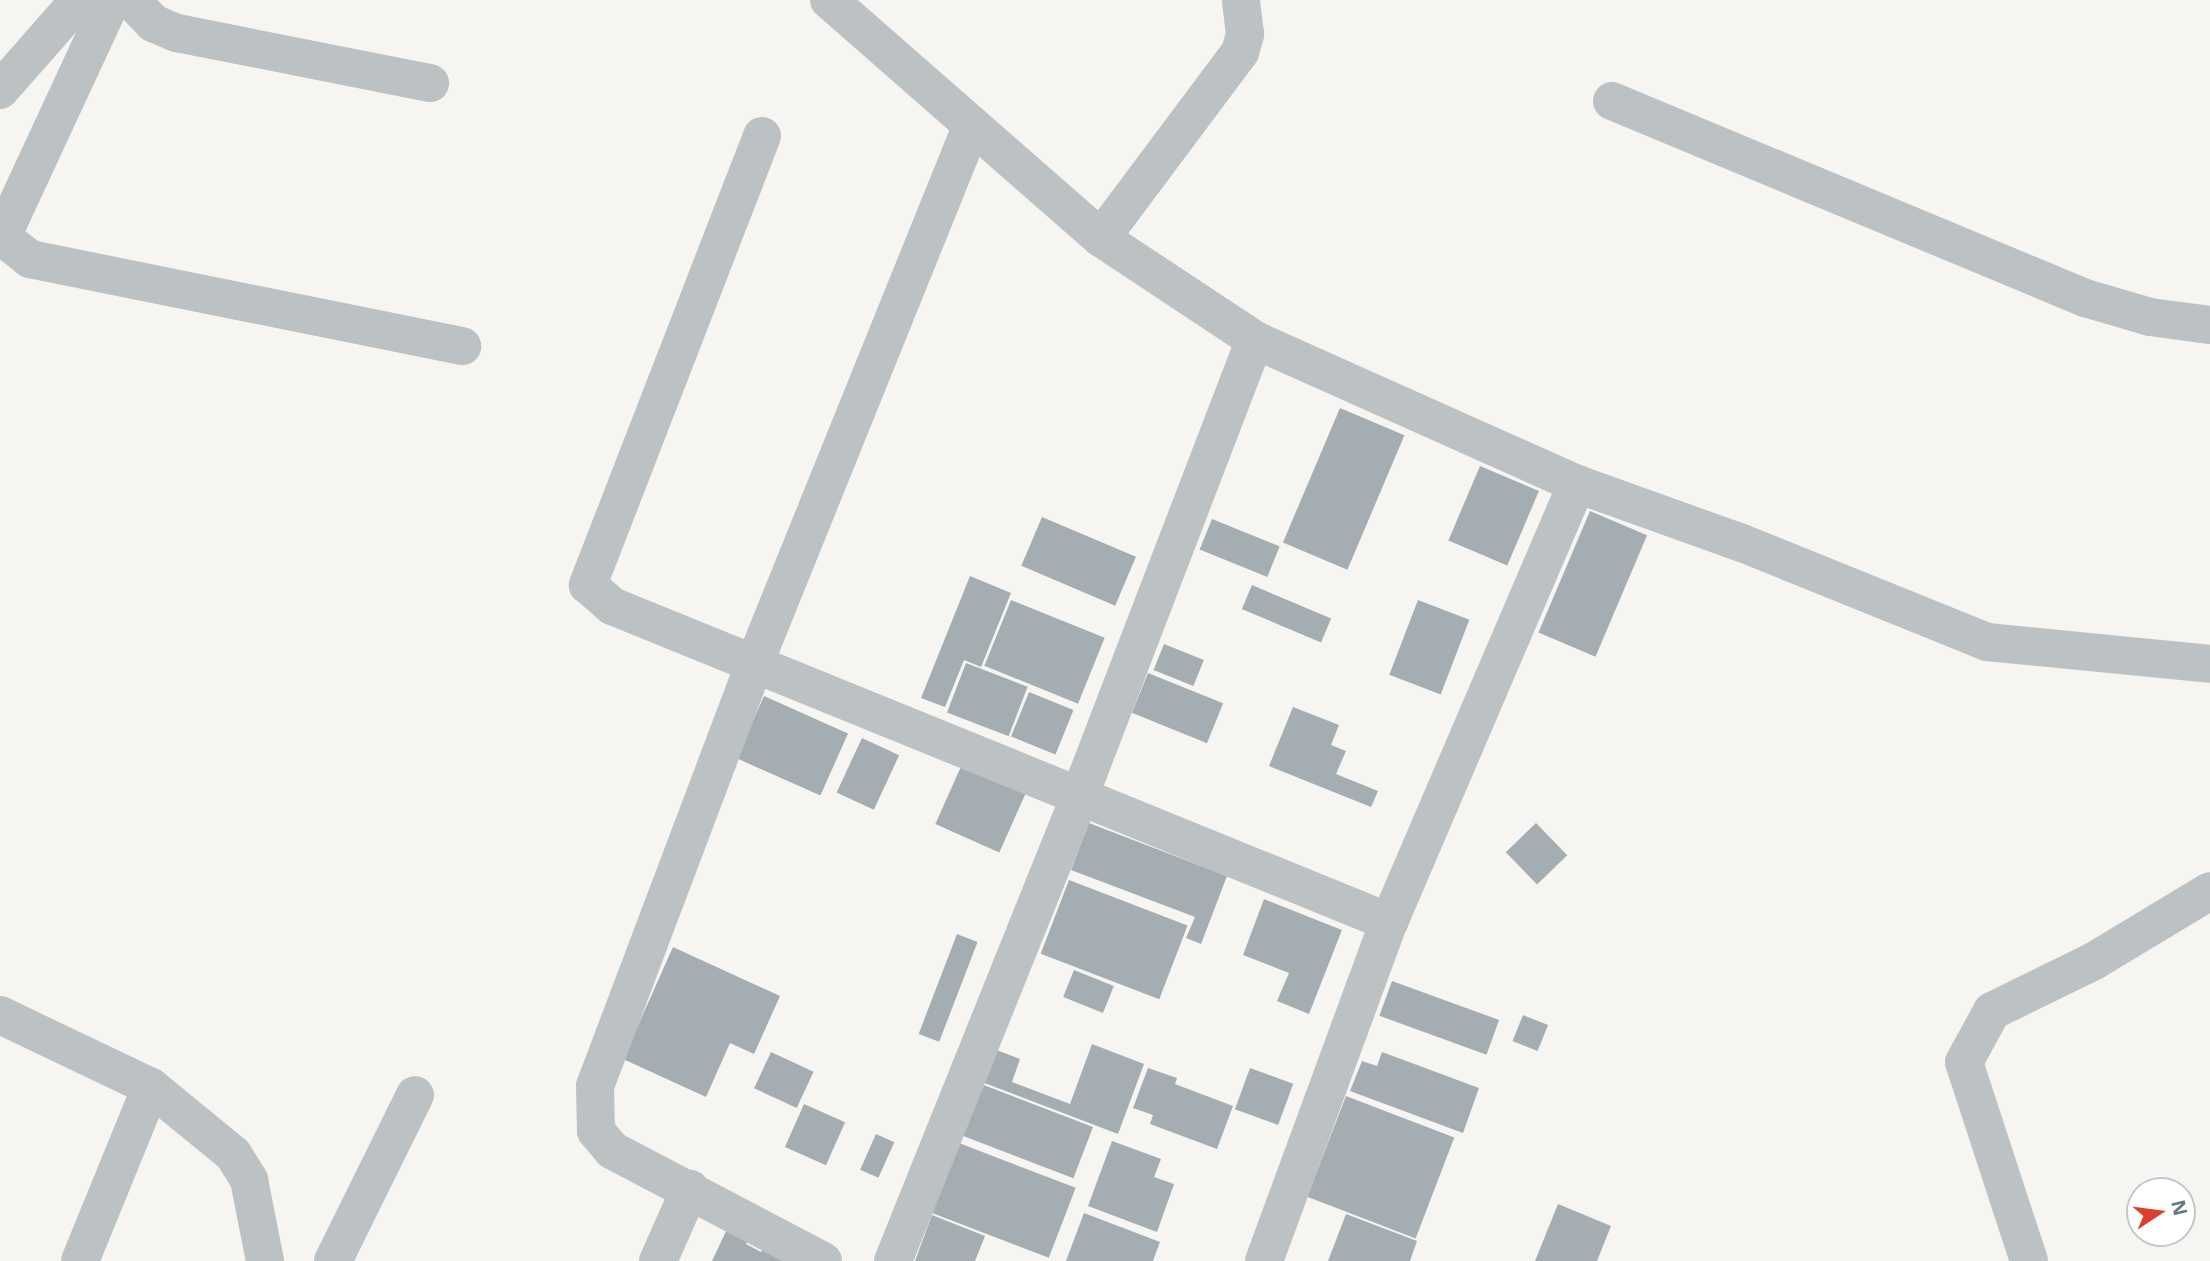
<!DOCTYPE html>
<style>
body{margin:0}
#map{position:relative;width:2210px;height:1261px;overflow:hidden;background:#f6f5f2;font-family:"Open Sans",sans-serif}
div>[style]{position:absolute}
.building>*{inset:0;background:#a4aeb2;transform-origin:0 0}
.minor>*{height:38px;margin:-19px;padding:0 19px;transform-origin:19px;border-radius:19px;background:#bcc2c4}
span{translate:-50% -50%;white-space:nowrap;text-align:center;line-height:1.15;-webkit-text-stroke:7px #fff;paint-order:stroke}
.north{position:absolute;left:2126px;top:1177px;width:70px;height:70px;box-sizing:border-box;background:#fff;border:2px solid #c2c9cd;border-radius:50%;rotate:77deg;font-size:19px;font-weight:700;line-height:28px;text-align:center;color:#667982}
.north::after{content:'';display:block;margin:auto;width:24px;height:32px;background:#dc402c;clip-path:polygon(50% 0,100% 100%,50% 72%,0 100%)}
</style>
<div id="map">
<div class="building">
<i style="left:1340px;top:408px;width:70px;height:146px;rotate:23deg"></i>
<i style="left:1480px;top:466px;width:64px;height:81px;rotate:23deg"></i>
<i style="left:1590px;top:511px;width:62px;height:132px;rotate:23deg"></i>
<i style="left:1042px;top:517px;width:102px;height:53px;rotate:23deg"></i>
<i style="left:1212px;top:519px;width:73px;height:33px;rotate:22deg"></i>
<i style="clip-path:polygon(970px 576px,1011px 593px,981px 667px,964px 660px,945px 707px,921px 698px)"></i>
<i style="left:1252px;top:585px;width:86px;height:26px;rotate:23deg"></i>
<i style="left:1011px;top:600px;width:101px;height:71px;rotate:22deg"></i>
<i style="left:1418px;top:600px;width:55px;height:80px;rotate:21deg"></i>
<i style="left:1164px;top:644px;width:43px;height:28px;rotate:22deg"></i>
<i style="left:966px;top:663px;width:66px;height:53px;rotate:21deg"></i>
<i style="left:1148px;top:673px;width:81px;height:43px;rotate:22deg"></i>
<i style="left:1029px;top:692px;width:48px;height:48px;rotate:22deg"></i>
<i style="left:764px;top:696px;width:92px;height:68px;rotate:24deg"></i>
<i style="clip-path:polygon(1293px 707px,1339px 725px,1331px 745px,1346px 751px,1336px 774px,1378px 791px,1371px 807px,1269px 766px)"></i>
<i style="left:862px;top:738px;width:41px;height:60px;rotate:25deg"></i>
<i style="left:963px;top:762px;width:70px;height:68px;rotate:24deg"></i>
<i style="clip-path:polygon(1089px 823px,1227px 876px,1201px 944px,1186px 938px,1195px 917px,1071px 870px)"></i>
<i style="left:1536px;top:823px;width:45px;height:42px;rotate:46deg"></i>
<i style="left:1069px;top:880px;width:127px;height:79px;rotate:21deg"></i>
<i style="clip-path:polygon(1264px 899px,1342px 930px,1309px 1014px,1277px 1001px,1289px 973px,1243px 955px)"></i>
<i style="left:957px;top:934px;width:22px;height:107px;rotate:21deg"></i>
<i style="clip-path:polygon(673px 947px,780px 996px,754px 1054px,730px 1043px,706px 1097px,623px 1059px)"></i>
<i style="left:1074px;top:970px;width:43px;height:29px;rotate:22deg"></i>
<i style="left:1392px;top:981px;width:114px;height:37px;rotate:20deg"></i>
<i style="left:1523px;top:1015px;width:27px;height:28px;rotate:22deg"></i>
<i style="clip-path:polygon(1092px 1044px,1144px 1064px,1118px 1134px,982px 1082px,994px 1049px,1020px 1059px,1012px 1082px,1070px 1104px)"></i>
<i style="left:771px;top:1052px;width:47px;height:40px;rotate:25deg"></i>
<i style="clip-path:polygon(1382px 1052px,1479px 1088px,1463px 1133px,1350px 1091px,1362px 1061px,1377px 1066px)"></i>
<i style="clip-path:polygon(1148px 1068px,1177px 1078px,1175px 1084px,1233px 1106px,1217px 1149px,1150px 1124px,1153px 1115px,1133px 1108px)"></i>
<i style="left:1250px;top:1068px;width:46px;height:44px;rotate:20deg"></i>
<i style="left:981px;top:1084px;width:120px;height:55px;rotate:21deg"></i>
<i style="left:1346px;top:1096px;width:116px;height:108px;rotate:21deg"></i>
<i style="left:804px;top:1104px;width:45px;height:47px;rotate:24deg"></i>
<i style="left:876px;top:1134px;width:20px;height:39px;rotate:24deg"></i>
<i style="clip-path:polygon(1112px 1141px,1161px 1159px,1154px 1177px,1174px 1184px,1157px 1232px,1088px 1206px)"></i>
<i style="left:959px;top:1143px;width:125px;height:75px;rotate:21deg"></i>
<i style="clip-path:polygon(1558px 1204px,1611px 1226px,1597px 1261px,1535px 1261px)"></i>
<i style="clip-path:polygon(1084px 1213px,1160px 1242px,1153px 1261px,1066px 1261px)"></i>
<i style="clip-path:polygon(1346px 1214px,1417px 1241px,1410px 1261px,1328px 1261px)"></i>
<i style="clip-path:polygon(932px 1215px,985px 1236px,975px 1261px,915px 1261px)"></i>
<i style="clip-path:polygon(728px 1227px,750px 1237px,746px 1244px,761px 1252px,769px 1237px,796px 1261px,712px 1261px)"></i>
</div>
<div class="minor">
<i style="left:131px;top:0;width:32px;rotate:46deg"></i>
<i style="left:153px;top:23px;width:26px;rotate:23deg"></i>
<i style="left:177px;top:33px;width:258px;rotate:11.2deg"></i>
<i style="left:829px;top:0;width:361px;rotate:41.2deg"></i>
<i style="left:1101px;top:238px;width:185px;rotate:33.5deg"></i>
<i style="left:1255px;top:340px;width:353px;rotate:24.1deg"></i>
<i style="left:1577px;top:484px;width:175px;rotate:19.7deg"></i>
<i style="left:1742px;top:543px;width:264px;rotate:22deg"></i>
<i style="left:1987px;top:642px;width:224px;rotate:5.6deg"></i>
<i style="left:0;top:90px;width:120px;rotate:-48.7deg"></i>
<i style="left:1612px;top:101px;width:512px;rotate:22.61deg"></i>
<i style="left:2085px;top:298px;width:68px;rotate:16.3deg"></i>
<i style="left:2150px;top:317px;width:61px;rotate:7.6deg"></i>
<i style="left:762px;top:136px;width:482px;rotate:111.2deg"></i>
<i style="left:588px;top:585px;width:32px;rotate:41deg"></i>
<i style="left:612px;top:606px;width:839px;rotate:22.13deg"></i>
<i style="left:2px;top:237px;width:36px;rotate:38deg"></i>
<i style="left:30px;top:259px;width:441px;rotate:11.4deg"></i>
<i style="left:1101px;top:238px;width:232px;rotate:-53.2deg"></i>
<i style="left:1240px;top:52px;width:19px;rotate:-74deg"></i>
<i style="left:1245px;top:34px;width:34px;rotate:-97deg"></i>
<i style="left:0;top:241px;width:266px;rotate:-65.1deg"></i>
<i style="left:0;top:1015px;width:167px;rotate:25.5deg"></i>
<i style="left:151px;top:1087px;width:106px;rotate:39.3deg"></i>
<i style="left:233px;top:1154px;width:31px;rotate:58deg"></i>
<i style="left:249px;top:1180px;width:83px;rotate:78.8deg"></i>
<i style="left:80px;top:1261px;width:188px;rotate:-67.8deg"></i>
<i style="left:333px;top:1261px;width:185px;rotate:-63.7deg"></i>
<i style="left:658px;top:1261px;width:79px;rotate:-66deg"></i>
<i style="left:823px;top:1261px;width:238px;rotate:-152.3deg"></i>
<i style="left:612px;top:1150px;width:25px;rotate:-130deg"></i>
<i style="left:596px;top:1131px;width:45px;rotate:-91.3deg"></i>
<i style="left:595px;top:1086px;width:453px;rotate:-69.3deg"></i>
<i style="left:755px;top:662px;width:579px;rotate:-68deg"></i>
<i style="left:893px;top:1261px;width:497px;rotate:-68.1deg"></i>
<i style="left:1078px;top:800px;width:493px;rotate:-69deg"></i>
<i style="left:1264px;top:1261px;width:361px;rotate:-69.8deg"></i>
<i style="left:1389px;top:922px;width:477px;rotate:-66.8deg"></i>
<i style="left:2029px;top:1261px;width:209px;rotate:-108.1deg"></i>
<i style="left:1964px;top:1062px;width:58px;rotate:-61.2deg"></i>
<i style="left:1992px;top:1011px;width:114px;rotate:-26.1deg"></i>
<i style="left:2094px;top:961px;width:135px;rotate:-31.1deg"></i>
</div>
<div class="north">N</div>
</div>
